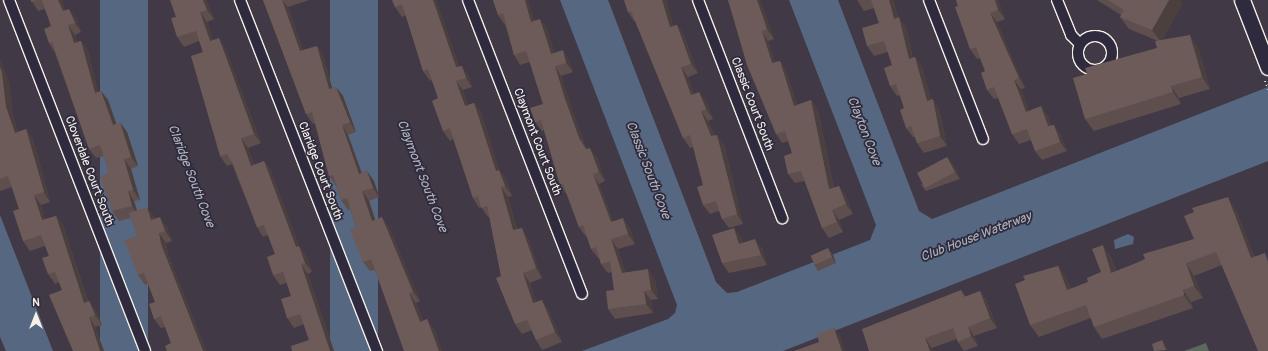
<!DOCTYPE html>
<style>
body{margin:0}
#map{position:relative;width:1268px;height:351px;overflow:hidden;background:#423946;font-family:Pangolin,sans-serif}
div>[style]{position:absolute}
.green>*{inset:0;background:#5b685e}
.water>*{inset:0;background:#566881;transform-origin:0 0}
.path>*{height:2px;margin-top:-1px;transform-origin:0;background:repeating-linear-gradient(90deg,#f4f1e8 0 1px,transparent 0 4px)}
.roads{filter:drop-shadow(1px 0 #f4f1e8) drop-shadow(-1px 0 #f4f1e8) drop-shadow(0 1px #f4f1e8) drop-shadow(0 -1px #f4f1e8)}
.street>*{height:10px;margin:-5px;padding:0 5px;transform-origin:5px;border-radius:5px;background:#2f2a3d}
.street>.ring{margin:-5px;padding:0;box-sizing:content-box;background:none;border:10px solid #2f2a3d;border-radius:50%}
.secondary>*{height:15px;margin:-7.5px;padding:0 7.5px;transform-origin:7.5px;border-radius:7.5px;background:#2f2a3d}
.wall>*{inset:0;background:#5e4e4d}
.shaded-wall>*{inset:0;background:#4c403f}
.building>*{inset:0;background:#6d5b5a;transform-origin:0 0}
span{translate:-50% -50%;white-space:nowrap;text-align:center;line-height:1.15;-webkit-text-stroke:3.5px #2f2a3d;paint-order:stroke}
.street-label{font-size:12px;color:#f4f1e8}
.water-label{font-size:13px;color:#adb3ba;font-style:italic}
.north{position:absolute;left:16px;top:295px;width:40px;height:40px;-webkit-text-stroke:3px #2f2a3d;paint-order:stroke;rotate:0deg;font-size:11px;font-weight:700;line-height:16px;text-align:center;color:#f4f1e8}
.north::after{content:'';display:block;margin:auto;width:14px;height:18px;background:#f4f1e8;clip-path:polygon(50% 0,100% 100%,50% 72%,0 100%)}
</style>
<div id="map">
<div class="green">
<i style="clip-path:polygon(1206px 343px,1209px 351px,1184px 351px)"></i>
</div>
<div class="water">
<i style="left:100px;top:0;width:48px;height:376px"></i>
<i style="left:330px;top:0;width:48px;height:376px"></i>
<i style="clip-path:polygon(560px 0,608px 0,716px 282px,727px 293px,737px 292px,870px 240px,876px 225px,789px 0,838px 0,919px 211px,932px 219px,1268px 87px,1268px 161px,783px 351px,582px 351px,668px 319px,675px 313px,677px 305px)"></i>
<i style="clip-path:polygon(0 215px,53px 351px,6px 351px,0 337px)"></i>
<i style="clip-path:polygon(1128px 234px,1134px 237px,1133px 244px,1115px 249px,1114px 240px)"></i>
</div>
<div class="path">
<i style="left:1265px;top:81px;width:9px;rotate:69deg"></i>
</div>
<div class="roads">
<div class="street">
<i style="left:9px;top:0;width:376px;rotate:68.8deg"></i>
<i style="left:240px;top:0;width:377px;rotate:68.7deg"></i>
<i style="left:468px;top:0;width:315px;rotate:68.8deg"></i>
<i style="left:698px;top:0;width:234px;rotate:68.9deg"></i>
<i style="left:929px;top:0;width:149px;rotate:68.8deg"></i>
<i style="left:1057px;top:0;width:38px;rotate:68deg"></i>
<i style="left:1071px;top:35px;width:13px;rotate:45deg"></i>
<i class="ring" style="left:1078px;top:36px;width:24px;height:24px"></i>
</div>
<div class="secondary">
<i style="left:1242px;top:0;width:72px;rotate:68.8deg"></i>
</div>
</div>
<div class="wall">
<i style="clip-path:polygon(31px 0,62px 0,65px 10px,76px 18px,81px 32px,75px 35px,77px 42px,81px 41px,88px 51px,98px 92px,101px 91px,108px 100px,116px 124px,127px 132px,138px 166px,131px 169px,140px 200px,134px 201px,137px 210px,154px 216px,155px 219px,167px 227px,172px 241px,166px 243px,168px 254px,206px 351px,167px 351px,171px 343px,165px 327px,161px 328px,154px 319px,155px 302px,148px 284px,145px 285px,138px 275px,137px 236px,131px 218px,119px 221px,112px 211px,109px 173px,104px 156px,96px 158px,89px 149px,55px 53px,49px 43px,51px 26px,45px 9px,38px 11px)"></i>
<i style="clip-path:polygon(206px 0,214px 19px,207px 22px,213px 40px,225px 48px,261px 143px,248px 148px,254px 165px,264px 161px,271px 171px,299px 246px,306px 256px,312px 272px,308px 274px,334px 351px,292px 351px,309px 340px,304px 324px,294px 328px,287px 318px,291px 296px,287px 283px,280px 285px,273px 275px,275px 254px,268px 235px,263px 237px,257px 227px,232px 164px,227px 166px,220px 156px,203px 52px,199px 41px,184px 47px,177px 37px)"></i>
<i style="clip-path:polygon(263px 0,309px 0,288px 7px,303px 50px,317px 46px,323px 55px,332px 88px,336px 87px,343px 96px,356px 132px,348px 135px,362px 173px,367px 171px,374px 181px,379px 197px,369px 201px,375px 220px,389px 227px,420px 301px,416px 303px,423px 321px,427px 319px,434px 329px,442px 351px,374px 270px,370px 271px,363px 262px,356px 227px,350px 209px,348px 210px,341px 200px,336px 186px,329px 176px,315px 123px,313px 124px,306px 114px)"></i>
<i style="clip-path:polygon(392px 0,436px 0,459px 66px,468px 75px,472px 87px,463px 90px,468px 105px,474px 103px,481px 112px,499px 170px,506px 179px,512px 196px,508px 197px,517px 229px,528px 238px,542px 278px,530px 283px,536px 302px,548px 309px,562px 342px,542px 350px,536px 340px,532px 330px,522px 334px,515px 324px,501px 276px,490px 217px,488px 217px,481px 207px,479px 208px,473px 198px,453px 139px,450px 141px,443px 131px,438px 98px,432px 80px,430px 81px,423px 71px,406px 15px,402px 17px,395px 7px)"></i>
<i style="clip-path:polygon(493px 0,535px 20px,547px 28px,554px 53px,569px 60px,573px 72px,561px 76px,571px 106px,586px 148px,587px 149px,597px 157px,605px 181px,599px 184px,613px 221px,630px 228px,635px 244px,618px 249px,625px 272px,655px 279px,658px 299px,651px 300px,653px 313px,615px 319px,608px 309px,614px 290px,612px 272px,608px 273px,601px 264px,599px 258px,598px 258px,591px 249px,587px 236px,586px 237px,579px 227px,567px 195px,560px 185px,544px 130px,542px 131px,535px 122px,543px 104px,530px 62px,520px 65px,514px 55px,505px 24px,505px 25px,498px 15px)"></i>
<i style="clip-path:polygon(624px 0,666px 0,673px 26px,677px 25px,683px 34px,698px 73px,688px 77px,694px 94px,706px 101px,713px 119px,708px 121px,714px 135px,724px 144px,743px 224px,729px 228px,722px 219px,719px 211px,710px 214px,703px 205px,703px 185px,693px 147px,690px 148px,683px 138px,635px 21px,634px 21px,628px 12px)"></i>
<i style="clip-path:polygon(728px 0,760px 0,774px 39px,768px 41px,775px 62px,780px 61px,786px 71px,797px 105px,811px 100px,818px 110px,834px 188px,839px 186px,845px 195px,853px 214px,839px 220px,843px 232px,829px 238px,822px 228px,805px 181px,795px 183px,788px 174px,792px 153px,788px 141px,782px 143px,776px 134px)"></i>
<i style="clip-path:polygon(857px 0,893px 0,898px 17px,906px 27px,913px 58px,915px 57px,922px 66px,931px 100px,939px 109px,947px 146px,924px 153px,917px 143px,915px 137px,913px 137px,906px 128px,904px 108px,900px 95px,897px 96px,890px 86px,892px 65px,888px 52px,874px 56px,867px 46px,879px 23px,874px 8px,864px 11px)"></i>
<i style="clip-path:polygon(956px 0,998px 0,999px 3px,1005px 19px,997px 22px,1025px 88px,1021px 89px,1029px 111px,1048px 116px,1051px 125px,1054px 125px,1060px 134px,1067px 151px,1042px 160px,1035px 151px,1031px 140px,1019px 144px,1012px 134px,998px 98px,994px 99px,987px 90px,985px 71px,980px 58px,977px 59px,970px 49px)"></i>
<i style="clip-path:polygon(1097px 0,1180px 0,1182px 4px,1162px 40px,1198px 47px,1210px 89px,1179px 98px,1181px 104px,1094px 131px,1085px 119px,1087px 74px,1157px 48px,1158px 41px,1129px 29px,1120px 17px,1121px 15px)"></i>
<i style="clip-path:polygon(0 60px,9px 81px,13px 117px,18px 132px,26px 129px,33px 139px,50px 202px,41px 205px,45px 219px,56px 216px,63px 225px,88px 302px,89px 301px,96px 311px,102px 325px,95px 327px,104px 351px,73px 351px,62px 290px,59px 282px,55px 284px,48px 274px,49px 256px,45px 246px,30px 251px,23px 241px,19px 209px,12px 187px,0 191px)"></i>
<i style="clip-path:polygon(947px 157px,952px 163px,960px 179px,926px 191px,921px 185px)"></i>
<i style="clip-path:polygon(1236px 210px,1254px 256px,1268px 257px,1222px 265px,1194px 276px,1203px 298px,1191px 302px,1193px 308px,1102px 339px,1094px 327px,1091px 318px,1039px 337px,1030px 325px,1058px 266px,1067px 279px,1071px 289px,1088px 282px,1101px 272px,1111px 257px,1116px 271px,1134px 264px,1194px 239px)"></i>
<i style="clip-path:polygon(741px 237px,743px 243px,762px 248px,767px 265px,729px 273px,722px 263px)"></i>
<i style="clip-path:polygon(828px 248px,833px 255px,836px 263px,818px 271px,814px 264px)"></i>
<i style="clip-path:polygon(961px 290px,966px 297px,980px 291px,987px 301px,997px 328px,974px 336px,978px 346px,964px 351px,958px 342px,957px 339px,932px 348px,869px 351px)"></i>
</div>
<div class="shaded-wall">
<i style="clip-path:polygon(58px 0,62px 0,69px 21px,63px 11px)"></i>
<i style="clip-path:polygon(203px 0,206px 0,214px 19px,207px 10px)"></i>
<i style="clip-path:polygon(282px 0,288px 7px,307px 61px,300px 51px)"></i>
<i style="clip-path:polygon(433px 0,436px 0,463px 77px,456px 67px)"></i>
<i style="clip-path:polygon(525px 0,528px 0,538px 31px,531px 22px)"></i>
<i style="clip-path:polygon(662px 0,666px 0,677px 37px,670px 27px)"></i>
<i style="clip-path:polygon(757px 0,760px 0,774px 39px,767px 29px)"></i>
<i style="clip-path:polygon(889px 0,893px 0,901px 28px,894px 19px)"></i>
<i style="clip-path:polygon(995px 0,998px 0,999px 3px,1005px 19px,998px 10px)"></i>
<i style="clip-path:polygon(1169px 0,1180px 0,1182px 4px,1161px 42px,1152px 30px)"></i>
<i style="clip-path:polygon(69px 9px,76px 18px,81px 32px,75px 23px)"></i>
<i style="clip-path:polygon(200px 12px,207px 22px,217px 51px,210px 41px)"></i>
<i style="clip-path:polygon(990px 13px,997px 22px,1025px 88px,1019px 78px)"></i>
<i style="clip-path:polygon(899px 17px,906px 27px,915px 69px,909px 59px)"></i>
<i style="clip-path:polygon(540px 19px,547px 28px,558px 63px,551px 54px)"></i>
<i style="clip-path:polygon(68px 25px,75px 35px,81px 53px,74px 43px)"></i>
<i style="clip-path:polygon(677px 25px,683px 34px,698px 73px,691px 64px)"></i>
<i style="clip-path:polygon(762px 31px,768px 41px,779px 73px,772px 63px)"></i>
<i style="clip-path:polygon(1190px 35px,1198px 47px,1210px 89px,1202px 77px)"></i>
<i style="clip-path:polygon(219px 38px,225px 48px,261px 143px,254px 134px)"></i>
<i style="clip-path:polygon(81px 41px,88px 51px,101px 103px,95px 93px)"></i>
<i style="clip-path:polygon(317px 46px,323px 55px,335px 99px,329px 89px)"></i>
<i style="clip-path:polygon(563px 50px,569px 60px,573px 72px,566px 63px)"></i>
<i style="clip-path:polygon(915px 57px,922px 66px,934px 110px,927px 101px)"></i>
<i style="clip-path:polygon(0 60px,9px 81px,13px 117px,22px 143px,15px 133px,6px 107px,0 67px)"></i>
<i style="clip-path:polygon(780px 61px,786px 71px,801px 116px,794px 106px)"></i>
<i style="clip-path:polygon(462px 66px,468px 75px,472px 87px,466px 78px)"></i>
<i style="clip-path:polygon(555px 66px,561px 76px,571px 106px,586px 148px,592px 159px,586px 149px,579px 138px,564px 96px)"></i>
<i style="clip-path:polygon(681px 67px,688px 77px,698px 104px,691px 95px)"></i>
<i style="clip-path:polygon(1014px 80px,1021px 89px,1033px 121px,1026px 112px)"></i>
<i style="clip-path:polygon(456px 81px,463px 90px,472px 116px,465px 106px)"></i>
<i style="clip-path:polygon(1171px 86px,1179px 98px,1181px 104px,1173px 92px)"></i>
<i style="clip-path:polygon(336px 87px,343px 96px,356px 132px,350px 122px)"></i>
<i style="clip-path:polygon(101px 91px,108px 100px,120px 134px,113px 125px)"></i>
<i style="clip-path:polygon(699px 92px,706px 101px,713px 119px,706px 109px)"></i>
<i style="clip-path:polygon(933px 99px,939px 109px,947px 146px,940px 136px)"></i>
<i style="clip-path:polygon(811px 100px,818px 110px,836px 199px,829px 189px)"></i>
<i style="clip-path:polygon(474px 103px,481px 112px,503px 180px,496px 171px)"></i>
<i style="clip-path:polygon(1041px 106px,1048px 116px,1055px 136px,1048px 126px)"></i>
<i style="clip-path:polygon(701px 111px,708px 121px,718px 146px,711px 136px)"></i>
<i style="clip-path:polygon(120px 122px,127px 132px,138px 166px,131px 157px)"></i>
<i style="clip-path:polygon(342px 125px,348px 135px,365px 183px,359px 174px)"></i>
<i style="clip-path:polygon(1054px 125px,1060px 134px,1067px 151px,1060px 142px)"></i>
<i style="clip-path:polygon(26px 129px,33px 139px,50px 202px,44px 192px)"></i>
<i style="clip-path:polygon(717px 135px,724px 144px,743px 224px,737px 214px)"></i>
<i style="clip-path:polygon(241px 138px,248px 148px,258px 176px,251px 166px)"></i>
<i style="clip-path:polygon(590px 148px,597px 157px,605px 181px,599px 172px)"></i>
<i style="clip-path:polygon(947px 157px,952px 163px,960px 179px,955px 172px)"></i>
<i style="clip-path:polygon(124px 159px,131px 169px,140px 200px,133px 190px)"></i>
<i style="clip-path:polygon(264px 161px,271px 171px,303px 255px,299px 246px,306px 256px,312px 272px,305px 263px,296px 247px)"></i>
<i style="clip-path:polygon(499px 170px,506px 179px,512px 196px,505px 186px)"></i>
<i style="clip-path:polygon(367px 171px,374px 181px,379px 197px,373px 188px)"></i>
<i style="clip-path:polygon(593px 174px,599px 184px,617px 232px,611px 222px)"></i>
<i style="clip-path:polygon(839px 186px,845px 195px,853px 214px,846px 204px)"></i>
<i style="clip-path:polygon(501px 187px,508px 197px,520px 240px,513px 230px)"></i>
<i style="clip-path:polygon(128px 191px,134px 201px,138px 215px,132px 206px)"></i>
<i style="clip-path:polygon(362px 191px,369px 201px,379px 231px,372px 221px)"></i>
<i style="clip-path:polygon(34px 195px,41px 205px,49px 230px,42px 220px)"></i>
<i style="clip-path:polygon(1228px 197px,1236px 210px,1259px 270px,1251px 258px)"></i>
<i style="clip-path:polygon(147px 207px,154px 216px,158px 230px,151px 220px)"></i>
<i style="clip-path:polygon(832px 210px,839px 220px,843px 232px,837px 222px)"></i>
<i style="clip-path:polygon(56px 216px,63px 225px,91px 313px,84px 303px)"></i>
<i style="clip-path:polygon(160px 217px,167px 227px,172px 241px,165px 231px)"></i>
<i style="clip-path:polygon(382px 217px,389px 227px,420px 301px,413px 292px)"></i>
<i style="clip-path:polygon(623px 218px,630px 228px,635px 244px,628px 234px)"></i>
<i style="clip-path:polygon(522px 228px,528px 238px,542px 278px,536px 268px)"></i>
<i style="clip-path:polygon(734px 228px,741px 237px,746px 253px,739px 244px)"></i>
<i style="clip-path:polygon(159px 233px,166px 243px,168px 254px,206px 351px,203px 351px,161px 244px)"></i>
<i style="clip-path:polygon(611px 239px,618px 249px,628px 282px,622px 273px)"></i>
<i style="clip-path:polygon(755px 239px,762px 248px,767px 265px,761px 255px)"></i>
<i style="clip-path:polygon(1103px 245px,1111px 257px,1120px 285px,1111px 273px)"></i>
<i style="clip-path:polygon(828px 248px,833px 255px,836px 263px,832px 257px)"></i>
<i style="clip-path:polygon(1186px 263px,1194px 276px,1203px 298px,1194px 286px)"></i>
<i style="clip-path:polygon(301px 264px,308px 274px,334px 351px,330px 351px)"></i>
<i style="clip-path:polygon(1058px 266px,1067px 279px,1075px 302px,1067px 290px)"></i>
<i style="clip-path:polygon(648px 269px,655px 279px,658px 299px,651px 290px)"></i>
<i style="clip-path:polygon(523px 273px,530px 283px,540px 313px,533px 303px)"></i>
<i style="clip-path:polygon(1183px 290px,1191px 302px,1193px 308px,1184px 295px)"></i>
<i style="clip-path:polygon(644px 291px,651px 300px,653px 313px,646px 304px)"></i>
<i style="clip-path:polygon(980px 291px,987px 301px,997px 328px,990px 318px)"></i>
<i style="clip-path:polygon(409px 293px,416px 303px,427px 331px,420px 322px)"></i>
<i style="clip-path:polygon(542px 300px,548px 309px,562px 342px,555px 332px)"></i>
<i style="clip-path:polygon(89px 301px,96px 311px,102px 325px,95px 315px)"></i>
<i style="clip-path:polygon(89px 317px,95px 327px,104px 351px,100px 351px)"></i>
<i style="clip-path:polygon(427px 319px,434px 329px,442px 351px,439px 351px)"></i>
<i style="clip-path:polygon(968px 327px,974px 336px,978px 346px,971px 336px)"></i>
<i style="clip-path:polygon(834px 328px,841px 337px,845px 351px,842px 351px)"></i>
<i style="clip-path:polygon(925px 338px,932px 348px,933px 351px,930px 351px)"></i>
<i style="clip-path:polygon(1162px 340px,1165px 343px,1168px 351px,1166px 350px)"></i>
</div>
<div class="building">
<i style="clip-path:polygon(31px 0,37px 0,31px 2px)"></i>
<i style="clip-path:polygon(42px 0,58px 0,63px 11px,69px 9px,75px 23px,68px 25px,74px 43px,81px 41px,95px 93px,101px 91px,113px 125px,120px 122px,131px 157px,124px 159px,133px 190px,128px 191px,132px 206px,112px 211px,100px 176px,109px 173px,100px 145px,89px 149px,52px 42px,49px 43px,44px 29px,51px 26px)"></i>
<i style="clip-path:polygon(170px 0,203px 0,207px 10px,200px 12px,210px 41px,219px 38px,254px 134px,241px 138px,251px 166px,264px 161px,296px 247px,299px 246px,305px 263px,301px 264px,330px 351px,292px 351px,291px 346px,309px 340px,300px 314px,287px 318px,281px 299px,291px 296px,283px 272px,273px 275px,267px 257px,275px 254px,264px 225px,257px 227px,234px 166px,227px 154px,220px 156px,191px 56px,203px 52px,196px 31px,177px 37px,171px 18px,176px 17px)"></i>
<i style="clip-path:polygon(263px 0,282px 0,300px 51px,317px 46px,329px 89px,336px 87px,350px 122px,342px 125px,359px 174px,367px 171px,373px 188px,362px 191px,372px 221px,382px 217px,413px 292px,409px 293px,420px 322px,427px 319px,439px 351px,404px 351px,371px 259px,363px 262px,354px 241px,350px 229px,356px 227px,347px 198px,341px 200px,333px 175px,329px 176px,312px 112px,306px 114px)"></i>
<i style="clip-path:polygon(392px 0,433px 0,456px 67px,462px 66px,466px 78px,456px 81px,465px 106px,474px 103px,496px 171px,499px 170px,505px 186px,501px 187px,513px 230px,522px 228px,536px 268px,523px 273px,533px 303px,542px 300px,555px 332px,536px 340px,527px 320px,515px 324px,496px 278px,501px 276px,487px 206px,481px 208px,478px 196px,473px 198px,450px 128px,443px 131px,432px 101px,438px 98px,428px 69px,423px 71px,402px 4px,395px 7px)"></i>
<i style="clip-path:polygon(493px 0,525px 0,531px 22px,540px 19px,551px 54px,563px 50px,566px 63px,555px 66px,564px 96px,579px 138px,586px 149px,590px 148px,599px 172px,593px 174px,611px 222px,623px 218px,628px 234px,611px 239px,622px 273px,648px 269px,651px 290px,644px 291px,646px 304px,608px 309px,606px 291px,614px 290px,610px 261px,601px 264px,596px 247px,591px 249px,583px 225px,579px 227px,563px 184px,560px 185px,541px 120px,535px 122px,530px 108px,543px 104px,526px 51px,514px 55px,503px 13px,498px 15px)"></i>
<i style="clip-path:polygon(624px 0,662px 0,670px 27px,677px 25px,691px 64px,681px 67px,691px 95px,699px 92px,706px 109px,701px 111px,711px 136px,717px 135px,737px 214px,722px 219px,716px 201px,703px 205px,697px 187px,703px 185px,690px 135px,683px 138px,631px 11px,628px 12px)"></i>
<i style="clip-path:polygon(728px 0,757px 0,767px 29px,762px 31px,772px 63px,780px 61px,794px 106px,811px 100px,829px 189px,839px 186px,846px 204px,832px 210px,837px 222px,822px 228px,801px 171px,788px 174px,784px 156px,792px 153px,785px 131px,776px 134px,747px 65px)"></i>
<i style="clip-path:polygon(871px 0,889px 0,894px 19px,899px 17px,909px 59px,915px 57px,927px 101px,933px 99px,940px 136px,917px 143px,911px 126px,906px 128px,900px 110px,904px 108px,896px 84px,890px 86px,884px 68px,892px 65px,884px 41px,867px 46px,862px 28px,879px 23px)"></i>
<i style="clip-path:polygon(956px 0,995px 0,998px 10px,990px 13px,1019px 78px,1014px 80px,1026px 112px,1041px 106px,1048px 126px,1054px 125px,1060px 142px,1035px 151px,1027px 129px,1012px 134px,994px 87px,987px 90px,981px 73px,985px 71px,976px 47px,970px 49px,955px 7px,958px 6px)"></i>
<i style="clip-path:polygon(1108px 0,1169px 0,1152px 30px,1120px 17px,1124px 10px)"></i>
<i style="clip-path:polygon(1190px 35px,1202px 77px,1171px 86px,1173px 92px,1085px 119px,1073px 78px,1087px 74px,1085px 68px,1157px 48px,1155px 41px)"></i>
<i style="clip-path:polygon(0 67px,2px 72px,6px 107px,15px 133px,26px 129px,44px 192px,34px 195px,42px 220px,56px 216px,84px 303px,89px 301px,95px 315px,89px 317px,100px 351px,73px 351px,49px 295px,62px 290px,55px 272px,48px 274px,42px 258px,49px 256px,41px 235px,23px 241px,13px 211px,19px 209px,8px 176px,0 179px)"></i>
<i style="left:947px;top:157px;width:17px;height:34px;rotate:62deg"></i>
<i style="clip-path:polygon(1228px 197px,1251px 258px,1265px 253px,1268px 262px,1268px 351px,1258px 351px,1216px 252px,1186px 263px,1194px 286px,1183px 290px,1184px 295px,1094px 327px,1086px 305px,1030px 325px,1015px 284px,1025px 280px,1023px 276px,1058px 266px,1067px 290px,1088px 282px,1087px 278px,1101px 272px,1092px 249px,1103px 245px,1111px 273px,1134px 264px,1145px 259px,1143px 254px,1194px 239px,1184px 216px,1194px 212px,1192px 208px)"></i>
<i style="clip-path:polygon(147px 207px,151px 220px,160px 217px,165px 231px,159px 233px,161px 244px,203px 351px,167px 351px,165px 346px,171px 343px,161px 316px,154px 319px,149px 304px,155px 302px,144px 273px,138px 275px,124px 240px,137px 236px,129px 213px)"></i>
<i style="clip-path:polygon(734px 228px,739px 244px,755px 239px,761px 255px,722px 263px,712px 235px)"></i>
<i style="left:828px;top:248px;width:10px;height:19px;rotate:66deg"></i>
<i style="clip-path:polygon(961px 290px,964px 297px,980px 291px,990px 318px,968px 327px,971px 336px,958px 342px,953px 328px,925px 338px,930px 351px,869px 351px,862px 329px)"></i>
<i style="clip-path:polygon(834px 328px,842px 351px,794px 351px,819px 342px,817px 334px)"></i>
<i style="clip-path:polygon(1162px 340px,1166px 350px,1154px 351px,1152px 344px)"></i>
</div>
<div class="street-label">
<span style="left:752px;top:104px;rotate:69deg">Classic Court South</span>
<span style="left:537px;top:142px;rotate:69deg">Claymont Court South</span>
<span style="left:89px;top:171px;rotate:69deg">Cloverdale Court South</span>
<span style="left:320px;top:171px;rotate:69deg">Claridge Court South</span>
</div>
<div class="water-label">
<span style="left:864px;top:131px;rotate:69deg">Clayton Cove</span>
<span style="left:648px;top:170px;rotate:69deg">Classic South Cove</span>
<span style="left:191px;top:176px;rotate:69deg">Claridge South Cove</span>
<span style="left:422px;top:176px;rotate:69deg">Claymont South Cove</span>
<span style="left:976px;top:237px;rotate:-21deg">Club House Waterway</span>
</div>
<div class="north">N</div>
</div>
